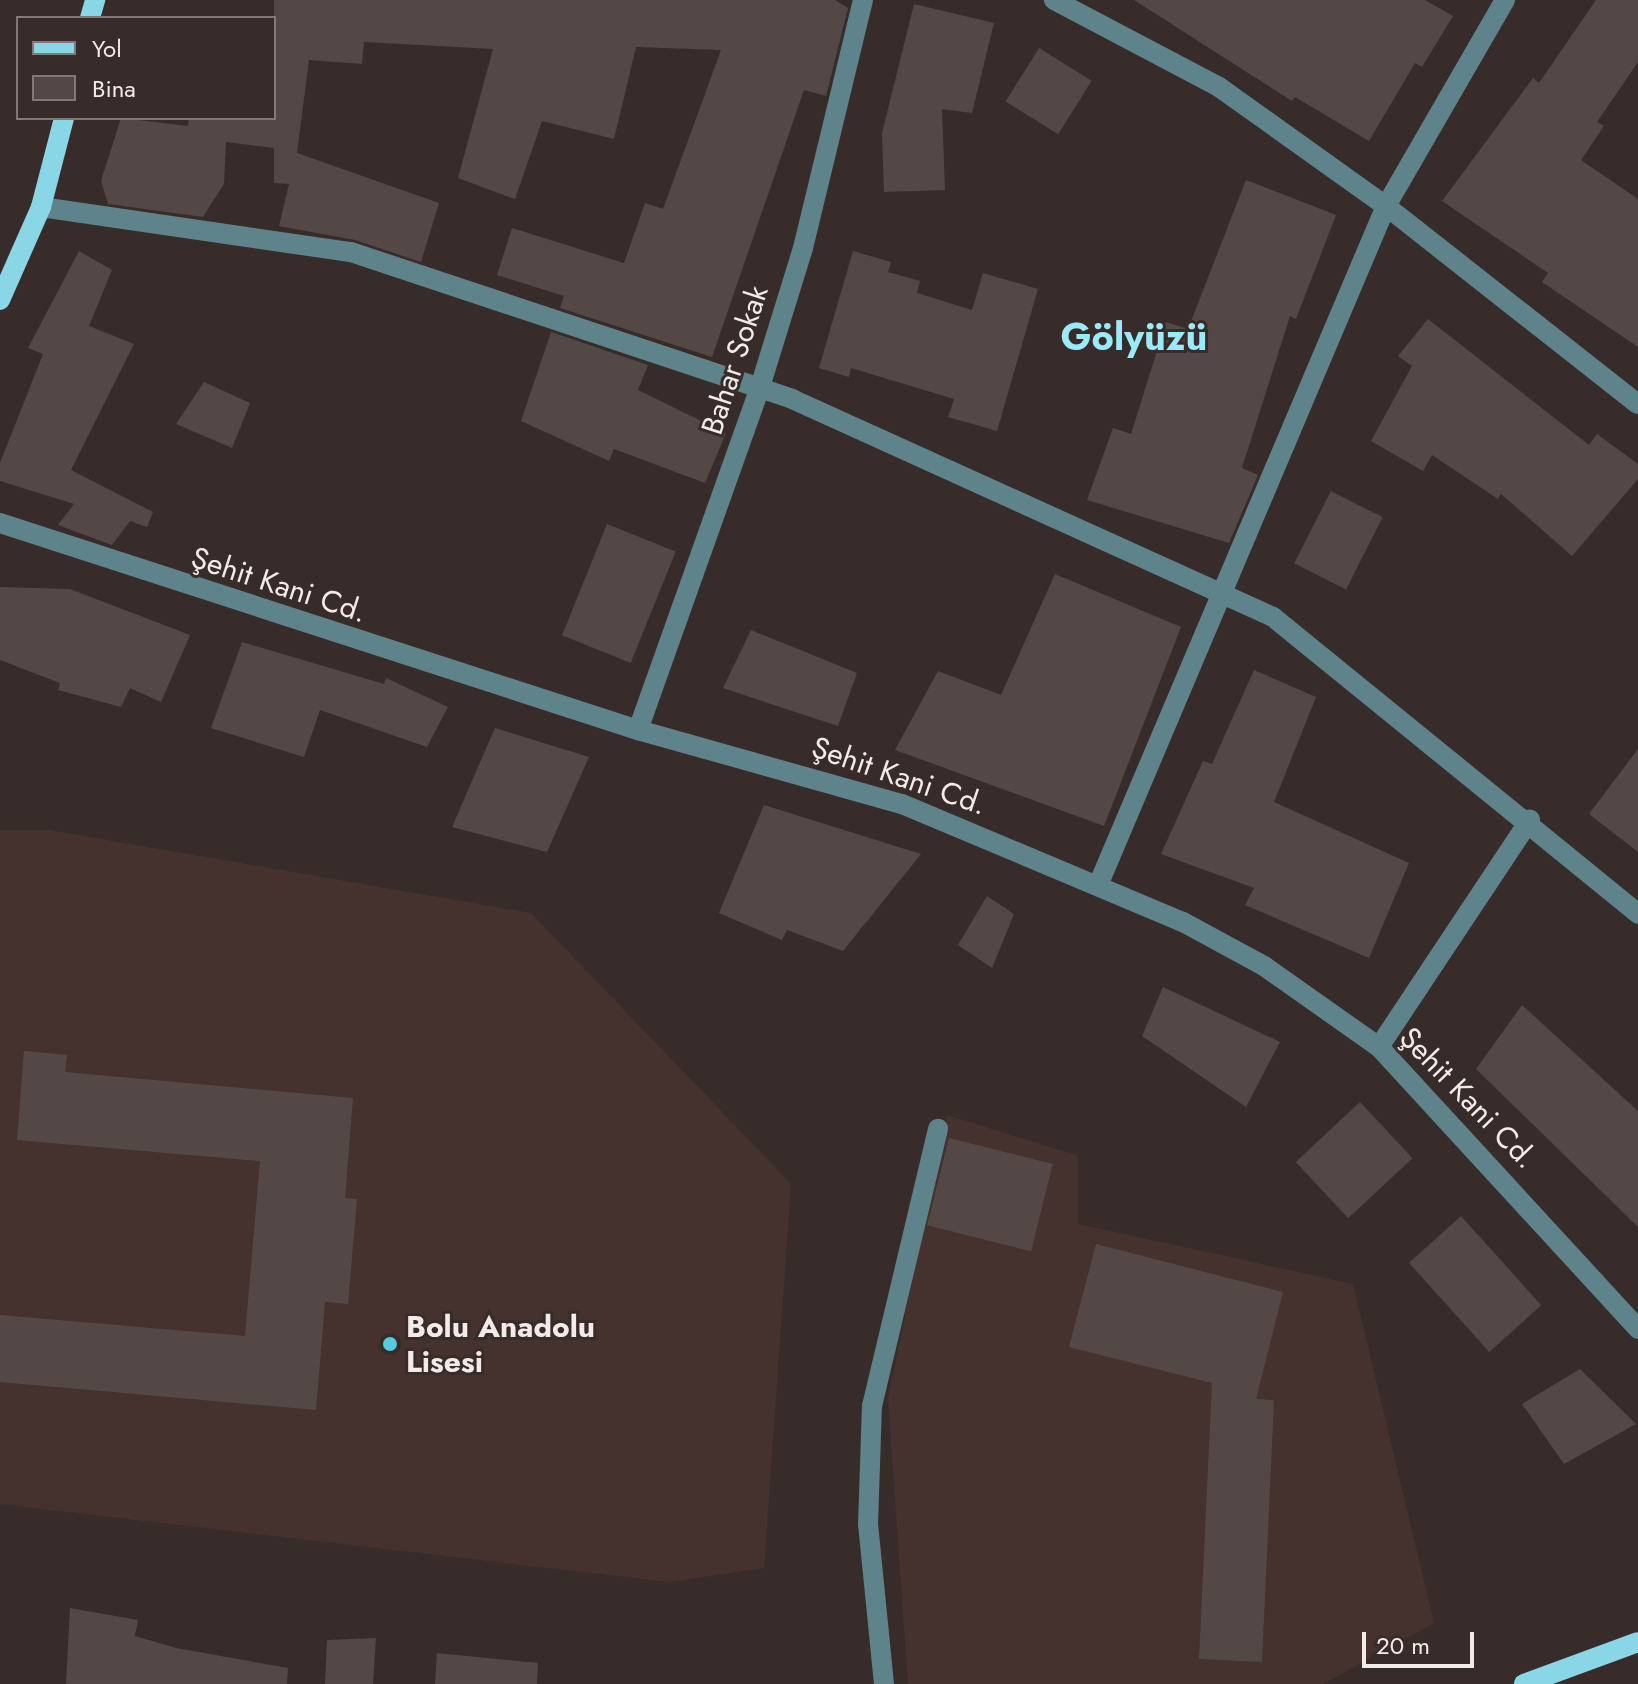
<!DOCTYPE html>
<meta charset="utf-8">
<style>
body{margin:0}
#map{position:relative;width:1638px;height:1684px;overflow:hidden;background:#382c2a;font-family:Jost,sans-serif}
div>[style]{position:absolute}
.built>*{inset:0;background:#45322f}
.building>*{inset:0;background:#544846;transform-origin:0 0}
.minor>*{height:20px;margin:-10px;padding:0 10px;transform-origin:10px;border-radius:10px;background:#5e838a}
.major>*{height:20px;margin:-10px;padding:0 10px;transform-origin:10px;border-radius:10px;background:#88d6e6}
.dots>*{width:22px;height:22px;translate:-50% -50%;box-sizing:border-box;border:4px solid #382c2a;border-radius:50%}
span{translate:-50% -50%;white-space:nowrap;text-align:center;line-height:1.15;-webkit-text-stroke:6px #382c2a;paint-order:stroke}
.street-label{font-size:30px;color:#f3ebea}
.poi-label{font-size:30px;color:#f3ebea;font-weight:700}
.left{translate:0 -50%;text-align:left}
.district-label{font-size:38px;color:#9beafa;font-weight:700}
.legend{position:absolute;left:16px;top:16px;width:260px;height:104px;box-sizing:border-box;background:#382c2a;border:2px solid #837877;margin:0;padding:10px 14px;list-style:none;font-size:24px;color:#f3ebea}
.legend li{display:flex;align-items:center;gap:16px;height:40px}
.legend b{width:40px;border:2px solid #837877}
.scale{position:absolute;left:1362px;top:1632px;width:112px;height:36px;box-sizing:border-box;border:4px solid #f3ebea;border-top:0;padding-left:10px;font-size:24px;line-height:28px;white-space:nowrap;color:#f3ebea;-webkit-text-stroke:6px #382c2a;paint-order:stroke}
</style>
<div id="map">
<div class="built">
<i style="clip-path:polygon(0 830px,49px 830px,531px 913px,791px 1184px,764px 1568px,669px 1582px,0 1504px)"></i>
<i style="clip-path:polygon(947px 1115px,1078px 1156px,1078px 1224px,1353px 1284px,1434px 1623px,1323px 1684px,908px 1684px,888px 1398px)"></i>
</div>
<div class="building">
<i style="clip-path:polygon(274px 0,835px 0,848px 8px,826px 96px,804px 90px,712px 357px,560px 308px,564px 296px,497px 275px,512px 228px,624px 263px,645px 203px,663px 209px,721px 50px,636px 47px,614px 139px,542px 121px,515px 199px,458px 178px,493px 49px,364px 42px,362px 64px,309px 60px,297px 153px,439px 203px,421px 262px,355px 240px,279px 226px,289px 184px,274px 183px,274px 148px,226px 142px,224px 184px,203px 217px,108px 204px,101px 181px,121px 118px,188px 126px,189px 118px,274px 118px)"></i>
<i style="clip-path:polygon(1134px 0,1425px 0,1453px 16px,1422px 67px,1415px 63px,1369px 141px,1295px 97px,1292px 101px)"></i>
<i style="clip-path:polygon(1596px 0,1638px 0,1638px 62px,1597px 122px,1604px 126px,1581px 160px,1638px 199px,1638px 347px,1542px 282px,1548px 273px,1442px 201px,1533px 78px,1539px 83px)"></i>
<i style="clip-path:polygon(914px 4px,994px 23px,972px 113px,942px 109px,945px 190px,884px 192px,882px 133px)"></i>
<i style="left:1039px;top:48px;width:62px;height:63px;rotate:32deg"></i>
<i style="clip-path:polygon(1246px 180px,1336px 215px,1296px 319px,1290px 316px,1242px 468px,1258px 475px,1229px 543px,1087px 500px,1113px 428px,1131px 434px,1166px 322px,1188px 329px)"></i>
<i style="clip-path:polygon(79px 251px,112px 270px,89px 326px,134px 344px,71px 470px,153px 512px,147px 527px,130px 521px,112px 545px,58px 525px,74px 504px,0 481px,0 463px,43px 354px,28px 348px)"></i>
<i style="clip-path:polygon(853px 251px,891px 262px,888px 272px,920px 281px,917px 293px,972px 310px,983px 273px,1038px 289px,997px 431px,948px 417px,954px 399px,851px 368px,849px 377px,819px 368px)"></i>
<i style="clip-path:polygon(1428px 319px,1589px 445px,1597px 434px,1638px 464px,1638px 479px,1572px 556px,1501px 494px,1498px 499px,1432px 455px,1423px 471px,1371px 441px,1412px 366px,1398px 356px)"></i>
<i style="clip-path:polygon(551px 332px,648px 365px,638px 390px,726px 433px,705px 483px,614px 449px,609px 461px,521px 421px)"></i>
<i style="clip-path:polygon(204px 382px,250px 403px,232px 448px,176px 424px)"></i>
<i style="left:1331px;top:491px;width:58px;height:81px;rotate:27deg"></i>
<i style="left:607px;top:524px;width:74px;height:120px;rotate:22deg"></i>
<i style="clip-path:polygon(1055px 574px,1181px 627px,1104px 826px,895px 750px,938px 671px,1001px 695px)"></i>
<i style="clip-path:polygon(0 587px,70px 589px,190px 635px,161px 702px,130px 688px,121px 707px,58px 690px,60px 683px,0 660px)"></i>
<i style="clip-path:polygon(751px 630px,857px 673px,838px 726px,723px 688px)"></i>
<i style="clip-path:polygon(242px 642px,384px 684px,386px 678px,448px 707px,427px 747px,320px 710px,304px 757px,211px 728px)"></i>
<i style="clip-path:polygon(1254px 670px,1316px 697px,1274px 802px,1409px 863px,1369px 958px,1245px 905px,1254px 888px,1161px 854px,1203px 761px,1212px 764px)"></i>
<i style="clip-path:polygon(495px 728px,589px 757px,547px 852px,452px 827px)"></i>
<i style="clip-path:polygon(1638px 749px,1638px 852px,1589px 814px)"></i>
<i style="clip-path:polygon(764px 805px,921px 854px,843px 951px,787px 930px,782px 940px,719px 913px)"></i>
<i style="clip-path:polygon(987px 896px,1014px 914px,992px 968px,958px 945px)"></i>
<i style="clip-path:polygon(1163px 987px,1280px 1042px,1246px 1107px,1142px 1036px)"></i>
<i style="clip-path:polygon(1522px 1005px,1638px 1111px,1638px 1227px,1476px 1069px)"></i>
<i style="clip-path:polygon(24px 1051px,67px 1055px,65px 1072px,353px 1098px,345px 1198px,357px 1199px,348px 1304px,325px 1302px,316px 1410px,0 1382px,0 1315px,245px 1336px,260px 1161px,17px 1140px)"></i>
<i style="left:1360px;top:1102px;width:77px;height:88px;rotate:47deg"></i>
<i style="left:949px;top:1138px;width:107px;height:90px;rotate:14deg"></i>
<i style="left:1461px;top:1216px;width:120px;height:70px;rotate:48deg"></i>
<i style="clip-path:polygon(1096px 1244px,1283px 1292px,1256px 1399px,1274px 1400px,1262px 1662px,1199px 1659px,1212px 1383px,1069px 1347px)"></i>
<i style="clip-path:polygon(1580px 1369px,1636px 1424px,1564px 1464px,1522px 1404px)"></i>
<i style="clip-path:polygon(70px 1608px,138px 1620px,135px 1636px,176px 1648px,288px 1668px,287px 1684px,66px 1684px)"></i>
<i style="clip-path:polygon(376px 1638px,373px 1684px,325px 1684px,327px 1640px)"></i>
<i style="clip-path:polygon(437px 1653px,538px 1663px,537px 1684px,435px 1684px)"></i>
</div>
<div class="minor">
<i style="left:1054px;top:0;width:187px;rotate:27.8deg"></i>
<i style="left:1219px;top:87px;width:205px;rotate:35.5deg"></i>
<i style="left:1386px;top:206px;width:320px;rotate:38.2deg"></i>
<i style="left:41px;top:207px;width:313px;rotate:8.3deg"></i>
<i style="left:351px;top:252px;width:465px;rotate:18.4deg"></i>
<i style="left:792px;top:399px;width:528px;rotate:24.38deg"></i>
<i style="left:1273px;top:617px;width:471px;rotate:39.1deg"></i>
<i style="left:0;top:523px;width:671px;rotate:17.98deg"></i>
<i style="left:638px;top:730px;width:274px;rotate:15.7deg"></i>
<i style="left:902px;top:804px;width:305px;rotate:22.8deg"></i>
<i style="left:1183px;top:922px;width:92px;rotate:28.5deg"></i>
<i style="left:1264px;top:966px;width:141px;rotate:35.2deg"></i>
<i style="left:1379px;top:1047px;width:383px;rotate:47.4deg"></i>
<i style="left:638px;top:730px;width:364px;rotate:-70.4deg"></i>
<i style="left:760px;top:387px;width:145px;rotate:-72.8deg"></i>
<i style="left:803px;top:248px;width:255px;rotate:-76.4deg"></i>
<i style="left:1099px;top:883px;width:735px;rotate:-67.03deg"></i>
<i style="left:1386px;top:206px;width:238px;rotate:-60deg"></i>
<i style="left:1379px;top:1047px;width:273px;rotate:-56.4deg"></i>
<i style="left:884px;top:1684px;width:160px;rotate:-95.7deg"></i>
<i style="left:868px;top:1525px;width:119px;rotate:-88.1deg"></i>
<i style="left:872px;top:1406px;width:285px;rotate:-76.6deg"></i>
</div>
<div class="major">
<i style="left:90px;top:18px;width:19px;rotate:-74deg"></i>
<i style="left:0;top:300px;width:102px;rotate:-66.2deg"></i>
<i style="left:41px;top:207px;width:92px;rotate:-75.5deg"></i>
<i style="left:1524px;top:1684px;width:121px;rotate:-20.2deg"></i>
</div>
<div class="dots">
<i style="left:390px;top:1344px;background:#55cae0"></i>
</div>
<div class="street-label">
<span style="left:735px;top:360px;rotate:-72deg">Bahar Sokak</span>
<span style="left:279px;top:585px;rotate:18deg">Şehit Kani Cd.</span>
<span style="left:899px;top:776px;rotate:19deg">Şehit Kani Cd.</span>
<span style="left:1468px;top:1098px;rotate:46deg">Şehit Kani Cd.</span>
</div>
<div class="poi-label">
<span class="left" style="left:406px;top:1344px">Bolu Anadolu<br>Lisesi</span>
</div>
<div class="district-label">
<span style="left:1134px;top:337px">Gölyüzü</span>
</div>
<ul class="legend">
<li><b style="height:10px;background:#88d6e6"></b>Yol</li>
<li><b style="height:22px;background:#544846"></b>Bina</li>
</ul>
<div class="scale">20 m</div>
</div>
